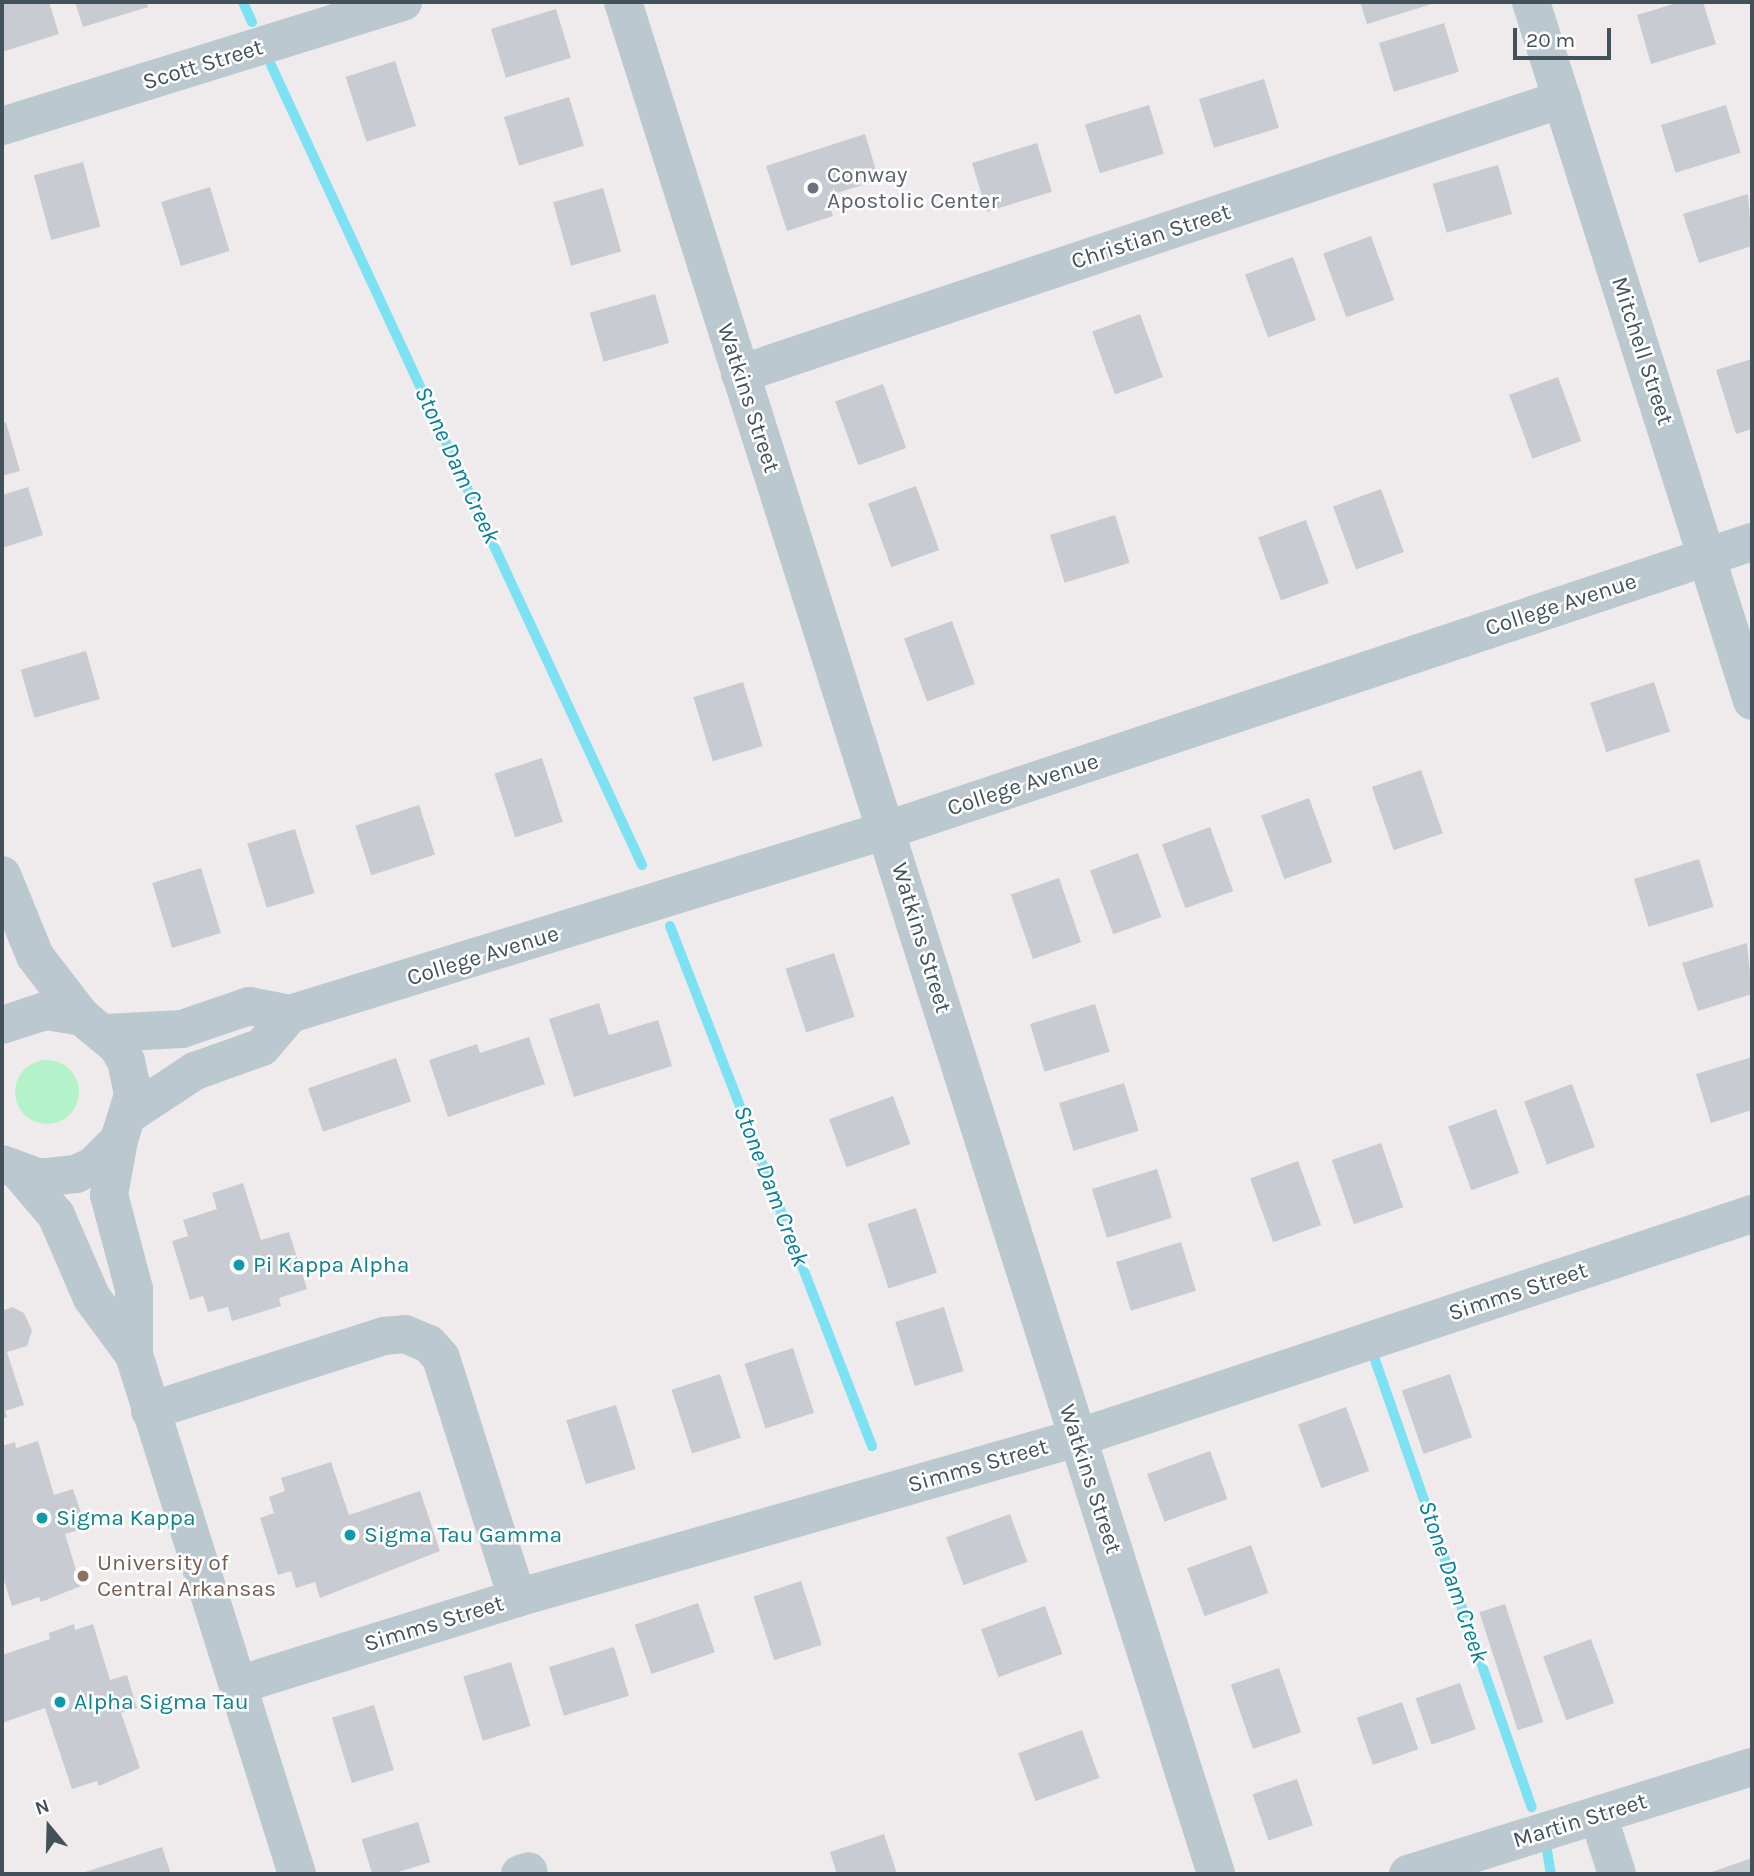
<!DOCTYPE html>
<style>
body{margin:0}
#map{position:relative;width:1754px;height:1876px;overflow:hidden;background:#efebec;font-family:Karla,sans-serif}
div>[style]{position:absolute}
.green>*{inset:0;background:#b4f3c9}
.round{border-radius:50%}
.stream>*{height:10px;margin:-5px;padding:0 5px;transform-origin:5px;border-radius:5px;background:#7de1f4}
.building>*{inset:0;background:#c8ccd2;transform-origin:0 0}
.minor>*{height:38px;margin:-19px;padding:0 19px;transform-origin:19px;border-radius:19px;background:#bbc8d0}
.dots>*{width:19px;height:19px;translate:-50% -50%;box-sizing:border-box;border:4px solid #fff;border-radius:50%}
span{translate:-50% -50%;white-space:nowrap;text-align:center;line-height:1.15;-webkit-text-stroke:5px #fff;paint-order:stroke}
.street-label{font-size:23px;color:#43515b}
.worship-label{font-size:23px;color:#5b616d}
.left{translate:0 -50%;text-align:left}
.culture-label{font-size:23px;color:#0d838f}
.education-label{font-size:23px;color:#785e54}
.water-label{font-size:24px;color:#038099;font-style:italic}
.frame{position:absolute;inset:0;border:4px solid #43515b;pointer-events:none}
.north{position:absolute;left:14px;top:1792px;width:70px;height:70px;-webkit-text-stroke:5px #fff;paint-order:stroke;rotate:341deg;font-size:19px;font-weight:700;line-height:28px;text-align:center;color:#43515b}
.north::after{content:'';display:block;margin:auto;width:24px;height:32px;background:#43515b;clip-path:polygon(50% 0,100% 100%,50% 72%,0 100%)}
.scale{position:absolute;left:1513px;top:28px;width:98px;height:32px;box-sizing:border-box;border:4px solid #43515b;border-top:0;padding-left:9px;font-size:21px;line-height:24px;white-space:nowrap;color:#43515b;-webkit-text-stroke:5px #fff;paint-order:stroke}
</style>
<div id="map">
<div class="green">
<i class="round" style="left:15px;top:1060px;width:64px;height:64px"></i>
</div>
<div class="stream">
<i style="left:243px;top:2px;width:22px;rotate:66deg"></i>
<i style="left:271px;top:65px;width:882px;rotate:65.12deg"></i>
<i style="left:670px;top:926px;width:558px;rotate:68.77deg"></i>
<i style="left:1374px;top:1357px;width:477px;rotate:70.7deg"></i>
<i style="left:1547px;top:1850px;width:24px;rotate:81deg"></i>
</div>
<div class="building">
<i style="clip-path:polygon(2px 2px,49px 2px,59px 34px,2px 52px)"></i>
<i style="clip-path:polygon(75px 2px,147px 2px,148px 7px,83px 27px)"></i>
<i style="clip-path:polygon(1360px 2px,1431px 2px,1432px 4px,1367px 24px)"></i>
<i style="clip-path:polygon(1680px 2px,1703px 2px,1716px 44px,1651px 64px,1637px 15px)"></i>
<i style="left:556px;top:9px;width:51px;height:68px;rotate:73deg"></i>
<i style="left:1444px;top:23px;width:51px;height:68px;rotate:73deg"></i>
<i style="left:395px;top:61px;width:68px;height:52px;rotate:72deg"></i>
<i style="left:1264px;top:79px;width:51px;height:68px;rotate:73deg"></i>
<i style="left:569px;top:97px;width:51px;height:68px;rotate:73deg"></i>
<i style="left:1149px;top:105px;width:51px;height:67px;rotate:73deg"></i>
<i style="left:1726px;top:105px;width:50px;height:68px;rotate:73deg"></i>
<i style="clip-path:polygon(865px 134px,879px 180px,827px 196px,833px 216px,787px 231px,766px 166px)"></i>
<i style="left:1037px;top:143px;width:51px;height:68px;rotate:73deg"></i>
<i style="left:83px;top:162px;width:67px;height:51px;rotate:75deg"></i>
<i style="left:1498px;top:165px;width:51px;height:68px;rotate:74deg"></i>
<i style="left:210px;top:187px;width:67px;height:51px;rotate:73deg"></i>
<i style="left:603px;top:188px;width:66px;height:52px;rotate:74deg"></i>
<i style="clip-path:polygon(1748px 194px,1752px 246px,1699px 263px,1683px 214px)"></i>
<i style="left:1371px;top:236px;width:68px;height:51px;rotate:70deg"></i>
<i style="left:1293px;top:257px;width:67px;height:51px;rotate:70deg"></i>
<i style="left:655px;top:294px;width:51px;height:68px;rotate:74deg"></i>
<i style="left:1140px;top:314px;width:67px;height:51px;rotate:70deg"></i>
<i style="clip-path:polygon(1752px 359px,1752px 429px,1736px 434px,1716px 370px)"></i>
<i style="left:1558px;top:377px;width:68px;height:52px;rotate:70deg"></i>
<i style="left:883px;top:384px;width:68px;height:51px;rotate:70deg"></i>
<i style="clip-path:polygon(6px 422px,20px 471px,2px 476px,2px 424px)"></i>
<i style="left:916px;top:486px;width:68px;height:51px;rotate:70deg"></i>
<i style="clip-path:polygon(28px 487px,43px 535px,2px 548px,2px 495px)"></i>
<i style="left:1381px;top:489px;width:67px;height:51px;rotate:70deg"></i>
<i style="left:1115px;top:515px;width:50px;height:68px;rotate:73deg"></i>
<i style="left:1306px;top:520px;width:67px;height:51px;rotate:70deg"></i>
<i style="left:952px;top:621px;width:67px;height:51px;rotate:70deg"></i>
<i style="left:86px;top:651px;width:50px;height:68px;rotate:74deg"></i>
<i style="left:743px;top:682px;width:67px;height:52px;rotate:73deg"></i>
<i style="left:1654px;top:682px;width:52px;height:67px;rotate:72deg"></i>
<i style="left:542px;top:758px;width:67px;height:50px;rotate:72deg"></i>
<i style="left:1421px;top:770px;width:67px;height:52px;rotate:71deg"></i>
<i style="left:1309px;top:798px;width:68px;height:51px;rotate:70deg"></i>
<i style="left:419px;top:805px;width:52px;height:67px;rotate:72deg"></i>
<i style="left:1210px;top:827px;width:68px;height:51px;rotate:70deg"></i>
<i style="left:295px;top:829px;width:67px;height:50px;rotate:73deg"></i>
<i style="left:1138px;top:853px;width:68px;height:51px;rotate:70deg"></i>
<i style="left:1699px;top:859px;width:50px;height:68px;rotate:73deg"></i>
<i style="left:201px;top:868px;width:68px;height:51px;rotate:73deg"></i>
<i style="left:1059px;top:878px;width:68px;height:51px;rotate:71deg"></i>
<i style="clip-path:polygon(1747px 943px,1752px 994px,1698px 1011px,1682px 963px)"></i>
<i style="left:834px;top:953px;width:67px;height:51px;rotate:72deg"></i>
<i style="clip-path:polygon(599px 1003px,609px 1035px,658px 1020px,672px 1066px,574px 1097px,549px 1019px)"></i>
<i style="left:1095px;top:1004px;width:50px;height:68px;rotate:73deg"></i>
<i style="clip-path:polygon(529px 1037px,545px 1084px,448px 1117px,429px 1060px,477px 1044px,480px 1053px)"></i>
<i style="clip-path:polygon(1752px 1057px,1752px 1110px,1711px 1123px,1696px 1074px)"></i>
<i style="left:396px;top:1058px;width:46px;height:93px;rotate:71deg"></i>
<i style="left:1124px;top:1083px;width:50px;height:68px;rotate:73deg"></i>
<i style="left:1572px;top:1084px;width:67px;height:51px;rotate:70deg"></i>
<i style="left:893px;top:1096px;width:51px;height:68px;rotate:70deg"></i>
<i style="left:1496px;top:1109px;width:68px;height:51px;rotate:70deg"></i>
<i style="left:1381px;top:1143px;width:68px;height:52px;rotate:71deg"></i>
<i style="left:1298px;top:1161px;width:68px;height:51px;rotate:70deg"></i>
<i style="left:1157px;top:1169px;width:51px;height:68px;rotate:73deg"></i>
<i style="clip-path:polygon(243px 1183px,261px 1240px,289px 1232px,307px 1289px,279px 1298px,281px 1306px,232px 1321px,228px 1307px,208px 1312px,203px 1296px,190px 1300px,172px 1241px,188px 1236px,183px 1220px,217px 1209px,212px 1193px)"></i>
<i style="left:916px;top:1208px;width:68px;height:51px;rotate:72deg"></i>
<i style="left:1181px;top:1242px;width:51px;height:68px;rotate:73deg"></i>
<i style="clip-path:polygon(12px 1307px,24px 1313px,32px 1331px,27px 1346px,7px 1352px,24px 1405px,5px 1411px,7px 1417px,2px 1419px,2px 1311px)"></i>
<i style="left:944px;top:1307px;width:67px;height:51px;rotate:73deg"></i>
<i style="left:793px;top:1348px;width:68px;height:51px;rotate:72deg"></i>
<i style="left:720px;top:1374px;width:67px;height:51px;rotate:72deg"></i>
<i style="left:1450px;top:1374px;width:67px;height:51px;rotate:71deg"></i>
<i style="left:616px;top:1405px;width:67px;height:52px;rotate:73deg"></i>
<i style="left:1346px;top:1407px;width:68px;height:51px;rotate:70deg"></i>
<i style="clip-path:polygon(38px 1441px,54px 1495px,73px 1489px,86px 1528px,65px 1534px,81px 1586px,41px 1602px,39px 1597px,12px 1606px,2px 1574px,2px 1446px,15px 1442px,16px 1448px)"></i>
<i style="left:1210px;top:1451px;width:51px;height:67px;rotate:70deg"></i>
<i style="clip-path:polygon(331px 1462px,349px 1515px,420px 1491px,440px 1551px,320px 1598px,315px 1582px,296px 1588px,291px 1571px,278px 1575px,260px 1518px,274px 1513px,269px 1497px,285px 1491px,281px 1478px)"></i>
<i style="left:1010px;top:1514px;width:51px;height:68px;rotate:70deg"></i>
<i style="left:1251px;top:1545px;width:51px;height:68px;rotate:70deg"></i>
<i style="left:801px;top:1581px;width:67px;height:50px;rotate:72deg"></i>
<i style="left:698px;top:1603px;width:52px;height:67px;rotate:71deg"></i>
<i style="left:1505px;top:1604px;width:124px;height:27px;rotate:72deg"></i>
<i style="left:1045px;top:1606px;width:51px;height:68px;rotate:70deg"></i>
<i style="clip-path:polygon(74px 1624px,75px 1630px,93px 1624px,110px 1680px,127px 1675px,137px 1708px,121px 1713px,140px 1768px,99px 1786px,97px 1781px,72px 1789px,45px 1708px,2px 1723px,2px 1655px,50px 1639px,49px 1633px)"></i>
<i style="left:1591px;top:1639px;width:68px;height:51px;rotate:70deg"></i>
<i style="left:614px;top:1647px;width:51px;height:68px;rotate:73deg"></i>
<i style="left:511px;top:1662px;width:67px;height:50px;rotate:73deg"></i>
<i style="left:1279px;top:1668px;width:68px;height:51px;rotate:71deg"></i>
<i style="left:1460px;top:1683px;width:49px;height:47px;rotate:71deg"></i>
<i style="left:1402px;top:1702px;width:50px;height:48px;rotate:71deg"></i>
<i style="left:374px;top:1705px;width:68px;height:44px;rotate:73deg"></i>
<i style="left:1082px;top:1730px;width:51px;height:68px;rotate:70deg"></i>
<i style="left:1297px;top:1779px;width:49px;height:47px;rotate:71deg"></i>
<i style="left:418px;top:1822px;width:42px;height:59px;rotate:73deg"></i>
<i style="clip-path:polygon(884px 1834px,897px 1874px,837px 1874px,830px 1852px)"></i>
<i style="clip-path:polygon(162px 1847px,171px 1874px,79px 1874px)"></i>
<i style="clip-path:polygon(1752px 1858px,1752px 1874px,1706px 1874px)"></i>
</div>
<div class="minor">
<i style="left:623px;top:2px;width:1964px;rotate:72.42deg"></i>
<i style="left:1531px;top:2px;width:733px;rotate:72.45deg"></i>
<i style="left:2px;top:126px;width:420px;rotate:-17.2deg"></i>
<i style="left:740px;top:374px;width:867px;rotate:-18.5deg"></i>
<i style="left:2px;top:875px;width:87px;rotate:67.8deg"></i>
<i style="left:35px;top:956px;width:77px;rotate:52.4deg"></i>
<i style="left:2px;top:1025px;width:45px;rotate:-18deg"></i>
<i style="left:45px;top:1011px;width:37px;rotate:9deg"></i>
<i style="left:82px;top:1017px;width:45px;rotate:39.6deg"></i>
<i style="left:117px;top:1046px;width:17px;rotate:59deg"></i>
<i style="left:126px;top:1061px;width:35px;rotate:78deg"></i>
<i style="left:133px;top:1095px;width:47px;rotate:107.3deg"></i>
<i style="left:119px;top:1140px;width:37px;rotate:135deg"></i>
<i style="left:93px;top:1166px;width:19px;rotate:155deg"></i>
<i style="left:76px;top:1174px;width:36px;rotate:174deg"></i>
<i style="left:40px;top:1178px;width:40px;rotate:-159.8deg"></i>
<i style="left:106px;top:1033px;width:76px;rotate:-3deg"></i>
<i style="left:182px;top:1029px;width:71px;rotate:-18.9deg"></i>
<i style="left:249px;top:1006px;width:42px;rotate:11deg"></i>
<i style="left:290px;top:1014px;width:625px;rotate:-17.13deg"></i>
<i style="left:887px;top:830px;width:912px;rotate:-18.42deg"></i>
<i style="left:131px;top:1113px;width:77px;rotate:-33.3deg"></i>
<i style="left:195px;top:1071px;width:71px;rotate:-19.7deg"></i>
<i style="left:262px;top:1047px;width:43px;rotate:-49.7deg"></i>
<i style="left:119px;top:1140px;width:56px;rotate:100.3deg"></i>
<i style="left:109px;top:1195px;width:97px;rotate:75.1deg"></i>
<i style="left:134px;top:1289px;width:66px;rotate:90deg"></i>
<i style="left:134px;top:1355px;width:544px;rotate:72.56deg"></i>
<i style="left:21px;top:1174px;width:54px;rotate:49.5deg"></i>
<i style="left:56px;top:1215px;width:90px;rotate:66.6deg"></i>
<i style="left:92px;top:1298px;width:71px;rotate:53.6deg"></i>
<i style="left:150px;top:1411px;width:246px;rotate:-17.8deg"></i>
<i style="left:384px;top:1336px;width:21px;rotate:-5deg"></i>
<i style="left:405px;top:1334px;width:26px;rotate:23deg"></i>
<i style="left:429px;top:1344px;width:18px;rotate:49deg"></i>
<i style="left:441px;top:1358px;width:252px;rotate:72.4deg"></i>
<i style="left:238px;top:1685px;width:292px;rotate:-17.3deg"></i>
<i style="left:517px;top:1598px;width:582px;rotate:-15.95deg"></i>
<i style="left:1077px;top:1438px;width:711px;rotate:-18.36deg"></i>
<i style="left:1598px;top:1815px;width:62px;rotate:72.1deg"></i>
<i style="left:520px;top:1874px;width:9px;rotate:-18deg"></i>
<i style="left:1408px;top:1874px;width:360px;rotate:-17.3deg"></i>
</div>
<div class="dots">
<i style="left:813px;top:188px;background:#6b7280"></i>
<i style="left:239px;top:1265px;background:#0f9aa8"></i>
<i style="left:42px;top:1518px;background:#0f9aa8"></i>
<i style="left:350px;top:1535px;background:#0f9aa8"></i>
<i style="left:83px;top:1576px;background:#8d6e63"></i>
<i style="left:60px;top:1702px;background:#0f9aa8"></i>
</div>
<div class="street-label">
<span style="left:203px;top:65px;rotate:-17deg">Scott Street</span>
<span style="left:1151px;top:237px;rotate:-18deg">Christian Street</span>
<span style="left:1642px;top:351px;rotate:72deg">Mitchell Street</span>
<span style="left:748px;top:398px;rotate:72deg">Watkins Street</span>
<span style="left:1561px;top:605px;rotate:-18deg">College Avenue</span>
<span style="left:1023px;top:785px;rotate:-18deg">College Avenue</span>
<span style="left:921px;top:938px;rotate:73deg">Watkins Street</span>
<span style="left:483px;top:956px;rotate:-17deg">College Avenue</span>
<span style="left:1518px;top:1292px;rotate:-18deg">Simms Street</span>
<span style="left:978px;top:1466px;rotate:-16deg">Simms Street</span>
<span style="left:1090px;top:1479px;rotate:72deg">Watkins Street</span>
<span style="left:434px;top:1624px;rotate:-17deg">Simms Street</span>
<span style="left:1580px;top:1821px;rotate:-17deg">Martin Street</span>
</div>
<div class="worship-label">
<span class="left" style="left:827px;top:188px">Conway<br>Apostolic Center</span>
</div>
<div class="culture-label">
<span class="left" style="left:253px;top:1265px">Pi Kappa Alpha</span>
<span class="left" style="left:56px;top:1518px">Sigma Kappa</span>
<span class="left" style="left:364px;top:1535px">Sigma Tau Gamma</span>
<span class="left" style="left:74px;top:1702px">Alpha Sigma Tau</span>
</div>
<div class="education-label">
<span class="left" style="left:97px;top:1576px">University of<br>Central Arkansas</span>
</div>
<div class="water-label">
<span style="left:457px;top:465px;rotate:65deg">Stone Dam Creek</span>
<span style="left:771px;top:1186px;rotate:69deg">Stone Dam Creek</span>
<span style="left:1453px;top:1582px;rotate:71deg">Stone Dam Creek</span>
</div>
<div class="frame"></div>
<div class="north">N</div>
<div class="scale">20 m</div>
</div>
